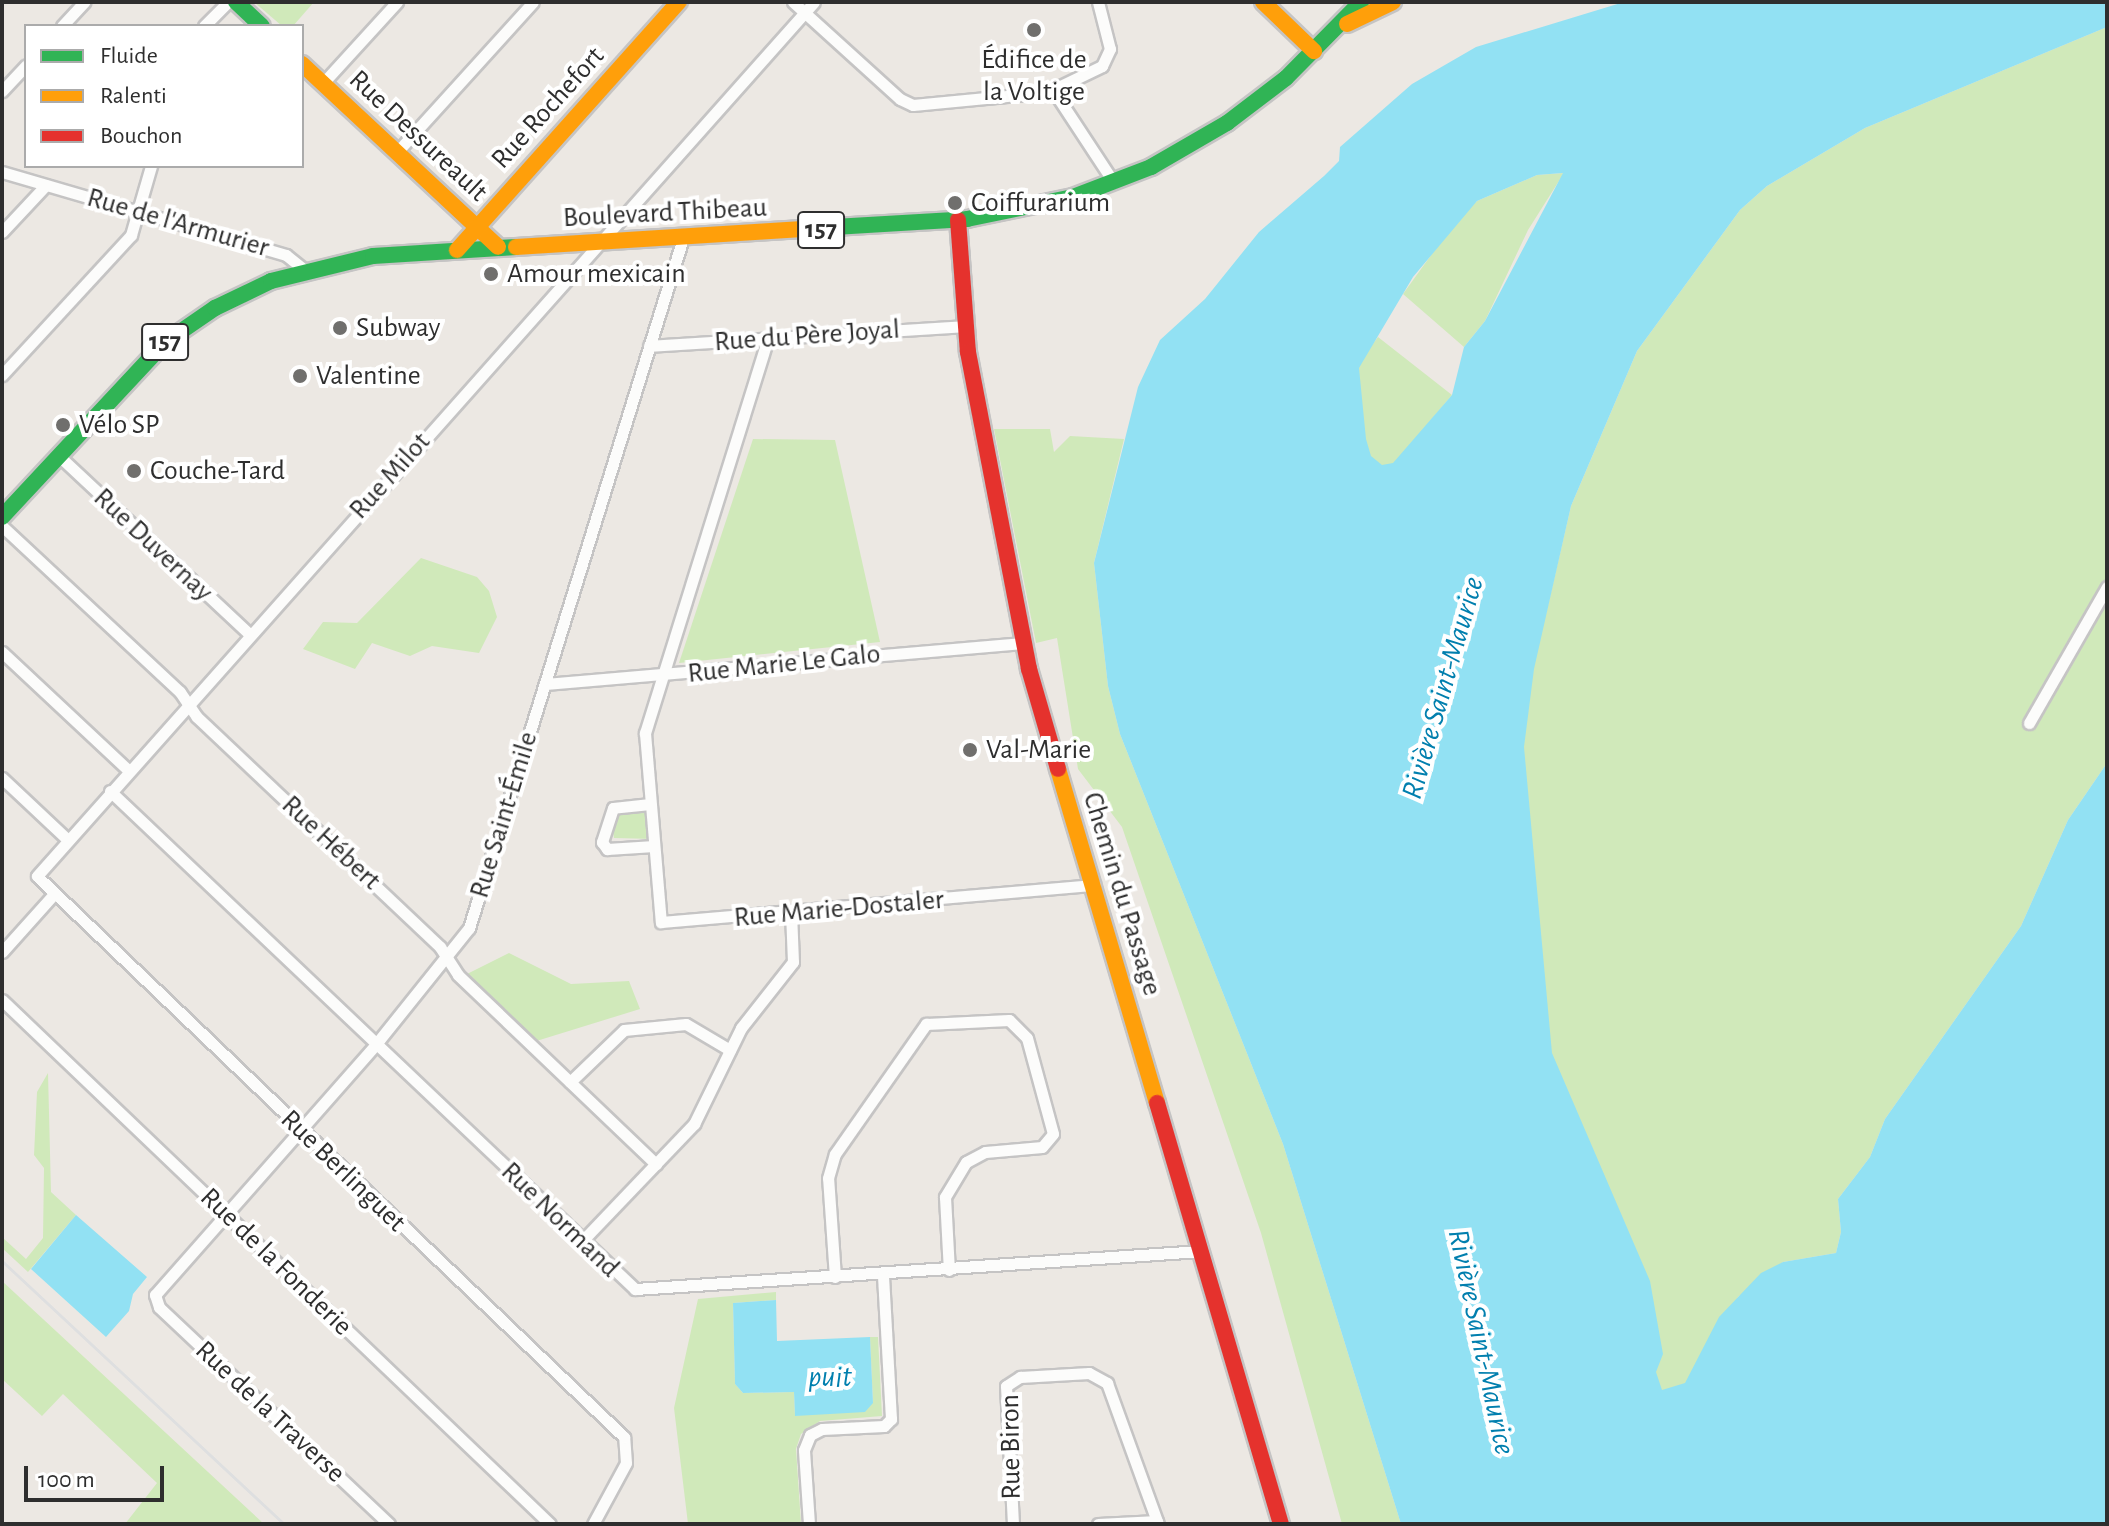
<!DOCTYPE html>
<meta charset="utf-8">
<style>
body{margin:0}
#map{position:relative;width:2109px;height:1526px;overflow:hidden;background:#ece8e3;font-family:"Alegreya Sans",sans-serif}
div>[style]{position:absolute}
.green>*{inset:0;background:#d0e9ba}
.water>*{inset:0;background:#92e1f3}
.roads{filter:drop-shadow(2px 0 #c5c4c4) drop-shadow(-2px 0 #c5c4c4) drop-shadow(0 2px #c5c4c4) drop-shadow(0 -2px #c5c4c4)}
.street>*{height:11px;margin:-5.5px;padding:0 5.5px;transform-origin:5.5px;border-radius:5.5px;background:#fcfcfb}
.fast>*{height:16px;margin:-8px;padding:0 8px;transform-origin:8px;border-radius:8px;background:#30b455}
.slow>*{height:16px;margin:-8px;padding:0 8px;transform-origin:8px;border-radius:8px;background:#ff9f0a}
.jam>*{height:16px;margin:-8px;padding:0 8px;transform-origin:8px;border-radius:8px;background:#e5322d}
.rail>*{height:3px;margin:-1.5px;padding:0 1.5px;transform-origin:1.5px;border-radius:1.5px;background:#dedfe0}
.dots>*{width:22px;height:22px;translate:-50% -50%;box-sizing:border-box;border:4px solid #fff;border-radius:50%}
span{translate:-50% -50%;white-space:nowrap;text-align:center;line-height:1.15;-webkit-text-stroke:8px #fff;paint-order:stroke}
.shield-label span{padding:2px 6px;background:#fff;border:2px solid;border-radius:6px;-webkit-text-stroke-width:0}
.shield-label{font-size:26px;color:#2e2e2e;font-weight:700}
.poi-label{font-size:28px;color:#2e2e2e}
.left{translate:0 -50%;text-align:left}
.street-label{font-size:28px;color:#2e2e2e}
.water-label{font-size:30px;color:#017fae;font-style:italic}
.frame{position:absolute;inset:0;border:4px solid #2e2e2e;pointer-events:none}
.legend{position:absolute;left:24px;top:24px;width:280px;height:144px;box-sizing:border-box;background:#fff;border:2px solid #ababab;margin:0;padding:10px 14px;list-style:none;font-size:24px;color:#2e2e2e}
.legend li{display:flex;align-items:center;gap:16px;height:40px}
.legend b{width:40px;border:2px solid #ababab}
.scale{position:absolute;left:24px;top:1466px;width:140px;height:36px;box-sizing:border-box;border:4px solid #2e2e2e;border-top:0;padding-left:10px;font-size:24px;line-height:28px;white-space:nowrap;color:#2e2e2e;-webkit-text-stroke:6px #fff;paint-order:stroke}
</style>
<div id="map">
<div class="green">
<i style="clip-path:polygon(254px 2px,314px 2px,293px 26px,282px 26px)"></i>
<i style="clip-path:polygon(2107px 27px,2107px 763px,2068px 820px,2021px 926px,1885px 1119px,1870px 1157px,1838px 1199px,1841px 1232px,1836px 1253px,1783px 1262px,1738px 1297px,1671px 1431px,1259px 494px,1378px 337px,1452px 395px,1416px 438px,1546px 614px,1571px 506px,1637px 351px,1740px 210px,1767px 186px,1865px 128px)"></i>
<i style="clip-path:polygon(1564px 173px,1528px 230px,1485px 321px,1464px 347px,1403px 294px,1455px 222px,1477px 201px,1537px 175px)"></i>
<i style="clip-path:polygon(994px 429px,1050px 429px,1054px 452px,1070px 436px,1124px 439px,1094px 563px,1108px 686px,1120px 734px,1283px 1144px,1401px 1524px,1342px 1524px,1261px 1233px,1122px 827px,1078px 769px,1057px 638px,1036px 643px)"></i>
<i style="clip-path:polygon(753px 439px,835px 440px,880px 642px,679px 663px)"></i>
<i style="clip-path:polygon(421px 558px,477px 577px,489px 591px,497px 617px,479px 653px,432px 646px,410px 656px,372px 643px,355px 669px,303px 649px,323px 622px,357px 623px)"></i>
<i style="clip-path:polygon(650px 803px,655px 839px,614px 838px,612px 826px,623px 807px)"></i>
<i style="clip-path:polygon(509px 953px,571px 984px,629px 981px,640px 1009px,530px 1043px,463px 976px)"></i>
<i style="clip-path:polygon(48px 1073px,51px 1192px,76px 1215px,28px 1272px,2px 1248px,2px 1237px,26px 1259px,43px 1238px,44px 1168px,34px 1155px,37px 1092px)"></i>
<i style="clip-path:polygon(2px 1281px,264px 1524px,125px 1524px,157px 1483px,63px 1394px,42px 1416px,2px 1379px)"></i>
<i style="clip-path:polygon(776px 1292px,776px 1300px,733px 1303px,735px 1384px,743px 1393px,794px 1392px,795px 1416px,873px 1403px,870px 1337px,878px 1337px,882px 1416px,820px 1421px,801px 1434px,796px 1449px,801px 1524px,688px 1524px,674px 1408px,698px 1299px)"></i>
</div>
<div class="water">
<i style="clip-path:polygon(evenodd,1624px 2px,2107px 2px,2107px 27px,1865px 128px,1767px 186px,1740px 210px,1637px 351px,1571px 506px,1534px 669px,1524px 747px,1552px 1053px,1650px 1281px,1663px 1354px,1656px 1372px,1662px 1390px,1685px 1383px,1719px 1317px,1761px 1273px,1783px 1262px,1836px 1253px,1841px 1232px,1838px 1199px,1870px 1157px,1885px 1119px,2021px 926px,2068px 820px,2107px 763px,2107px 1524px,1401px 1524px,1283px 1144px,1120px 734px,1108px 686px,1094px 563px,1138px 387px,1160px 340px,1205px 299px,1259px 232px,1324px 176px,1339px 161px,1340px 147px,1412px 84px,1476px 47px,1624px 2px,1563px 173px,1485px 321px,1464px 347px,1452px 395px,1393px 463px,1382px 465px,1371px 456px,1366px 439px,1359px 368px,1413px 277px,1477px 201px,1537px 175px,1563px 173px)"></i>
<i style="clip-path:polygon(76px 1215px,147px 1277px,133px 1294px,129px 1311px,106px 1337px,31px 1269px)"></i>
<i style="clip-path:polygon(776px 1300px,777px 1341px,870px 1337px,873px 1403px,865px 1412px,795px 1416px,794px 1392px,743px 1393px,735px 1384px,733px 1303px)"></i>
</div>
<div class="roads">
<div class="street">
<i style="left:793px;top:2px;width:144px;rotate:42.2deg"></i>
<i style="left:900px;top:99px;width:14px;rotate:25deg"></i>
<i style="left:913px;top:105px;width:136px;rotate:-5.5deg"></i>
<i style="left:1048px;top:92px;width:60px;rotate:-25.7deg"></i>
<i style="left:1102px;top:66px;width:19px;rotate:-65deg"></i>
<i style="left:1110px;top:49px;width:49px;rotate:-104.3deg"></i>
<i style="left:62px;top:26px;width:33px;rotate:-47deg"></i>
<i style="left:204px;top:26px;width:34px;rotate:-45deg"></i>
<i style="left:323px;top:83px;width:110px;rotate:-47.6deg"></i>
<i style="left:1053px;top:90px;width:111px;rotate:56.7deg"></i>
<i style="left:2px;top:91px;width:35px;rotate:-47deg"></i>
<i style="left:397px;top:152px;width:202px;rotate:-47.8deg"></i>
<i style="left:2px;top:172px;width:296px;rotate:16.3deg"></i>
<i style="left:286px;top:255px;width:22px;rotate:39deg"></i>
<i style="left:2px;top:232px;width:64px;rotate:-46.9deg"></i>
<i style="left:768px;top:338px;width:414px;rotate:107.3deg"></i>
<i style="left:645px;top:733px;width:190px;rotate:85.2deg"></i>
<i style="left:661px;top:922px;width:435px;rotate:-4.9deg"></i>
<i style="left:649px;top:346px;width:317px;rotate:-3.6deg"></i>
<i style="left:2px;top:375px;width:190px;rotate:-47.3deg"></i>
<i style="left:131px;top:235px;width:72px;rotate:-73.8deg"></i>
<i style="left:58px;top:455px;width:262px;rotate:43.1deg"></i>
<i style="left:2px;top:526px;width:243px;rotate:43deg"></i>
<i style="left:180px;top:692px;width:30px;rotate:56deg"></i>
<i style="left:197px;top:717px;width:335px;rotate:43.4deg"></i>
<i style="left:440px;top:947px;width:33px;rotate:57deg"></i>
<i style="left:458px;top:975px;width:274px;rotate:43.7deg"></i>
<i style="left:2px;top:652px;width:173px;rotate:43.1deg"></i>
<i style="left:545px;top:684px;width:480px;rotate:-4.9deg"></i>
<i style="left:2029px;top:723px;width:157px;rotate:-60.2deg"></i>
<i style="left:2px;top:778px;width:89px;rotate:43.2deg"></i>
<i style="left:110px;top:791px;width:724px;rotate:43.49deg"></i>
<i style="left:635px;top:1289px;width:567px;rotate:-3.84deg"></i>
<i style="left:650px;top:804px;width:37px;rotate:174deg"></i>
<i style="left:613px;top:808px;width:36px;rotate:108deg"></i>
<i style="left:602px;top:842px;width:9px;rotate:54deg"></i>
<i style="left:607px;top:849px;width:47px;rotate:-3.7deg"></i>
<i style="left:2px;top:952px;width:78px;rotate:-48.1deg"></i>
<i style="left:2px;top:1000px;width:758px;rotate:43.72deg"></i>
<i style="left:570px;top:1082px;width:75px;rotate:-43.9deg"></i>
<i style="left:624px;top:1030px;width:62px;rotate:-5.5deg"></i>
<i style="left:686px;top:1024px;width:51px;rotate:30.6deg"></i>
<i style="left:583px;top:1240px;width:161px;rotate:-46.3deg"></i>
<i style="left:694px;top:1124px;width:107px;rotate:-63.9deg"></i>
<i style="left:741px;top:1028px;width:84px;rotate:-51.8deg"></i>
<i style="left:793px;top:962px;width:49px;rotate:-92.3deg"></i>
<i style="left:835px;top:1277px;width:99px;rotate:-94deg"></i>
<i style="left:828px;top:1178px;width:25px;rotate:-74deg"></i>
<i style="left:835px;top:1154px;width:159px;rotate:-55deg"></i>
<i style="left:926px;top:1024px;width:83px;rotate:-2.8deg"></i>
<i style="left:1009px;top:1020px;width:25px;rotate:45deg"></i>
<i style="left:1027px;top:1038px;width:99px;rotate:74.8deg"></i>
<i style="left:1053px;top:1134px;width:17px;rotate:130deg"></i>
<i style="left:1042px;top:1147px;width:57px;rotate:175deg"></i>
<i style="left:985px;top:1152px;width:21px;rotate:152deg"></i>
<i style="left:966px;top:1162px;width:41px;rotate:121deg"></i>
<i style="left:945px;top:1197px;width:73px;rotate:86.9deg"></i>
<i style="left:389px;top:1524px;width:316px;rotate:-136.7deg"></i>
<i style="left:159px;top:1307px;width:13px;rotate:-108deg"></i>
<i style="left:155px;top:1295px;width:334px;rotate:-48.6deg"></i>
<i style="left:376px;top:1044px;width:149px;rotate:-51.3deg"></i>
<i style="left:469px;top:928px;width:722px;rotate:-72.77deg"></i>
<i style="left:593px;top:1524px;width:69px;rotate:-61.6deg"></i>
<i style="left:626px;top:1463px;width:26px;rotate:-94deg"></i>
<i style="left:624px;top:1437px;width:812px;rotate:-136.3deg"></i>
<i style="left:37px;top:876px;width:1169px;rotate:-48.36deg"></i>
<i style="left:809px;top:1524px;width:74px;rotate:-93.9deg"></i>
<i style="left:804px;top:1450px;width:16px;rotate:-68deg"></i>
<i style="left:810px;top:1435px;width:13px;rotate:-27deg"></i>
<i style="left:822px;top:1429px;width:62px;rotate:-2.8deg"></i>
<i style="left:884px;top:1426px;width:10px;rotate:-45deg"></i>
<i style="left:891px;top:1419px;width:145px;rotate:-93.2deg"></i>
<i style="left:1013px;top:1524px;width:138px;rotate:-92.9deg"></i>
<i style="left:1006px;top:1386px;width:17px;rotate:-33deg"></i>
<i style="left:1020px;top:1377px;width:69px;rotate:-3.3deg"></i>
<i style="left:1089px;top:1373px;width:21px;rotate:29deg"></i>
<i style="left:1107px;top:1383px;width:150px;rotate:70.1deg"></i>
<i style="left:1098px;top:1524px;width:59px;rotate:-2.9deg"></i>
</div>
<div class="fast">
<i style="left:236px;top:2px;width:35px;rotate:43deg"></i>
<i style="left:834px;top:227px;width:133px;rotate:-3.4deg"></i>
<i style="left:967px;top:219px;width:108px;rotate:-11.7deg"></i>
<i style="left:1073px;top:197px;width:84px;rotate:-21deg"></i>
<i style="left:1151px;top:167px;width:88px;rotate:-30.1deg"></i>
<i style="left:1227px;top:123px;width:74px;rotate:-37.3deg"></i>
<i style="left:1286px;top:78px;width:107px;rotate:-45.4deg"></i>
<i style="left:2px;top:517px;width:238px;rotate:-47deg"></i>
<i style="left:164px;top:343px;width:62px;rotate:-34.5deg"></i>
<i style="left:215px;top:308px;width:62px;rotate:-25.7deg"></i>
<i style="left:271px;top:281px;width:105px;rotate:-13.8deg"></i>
<i style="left:373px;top:256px;width:143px;rotate:-3.6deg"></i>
</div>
<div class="slow">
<i style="left:1263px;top:2px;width:71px;rotate:43.9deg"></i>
<i style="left:1347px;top:24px;width:51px;rotate:-25.6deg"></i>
<i style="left:302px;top:64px;width:268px;rotate:43deg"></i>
<i style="left:516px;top:247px;width:319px;rotate:-3.6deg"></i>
<i style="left:457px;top:250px;width:333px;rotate:-48.2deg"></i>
<i style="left:1058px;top:769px;width:348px;rotate:73.5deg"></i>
</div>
<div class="jam">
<i style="left:958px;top:220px;width:132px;rotate:85.7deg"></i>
<i style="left:968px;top:352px;width:323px;rotate:79.1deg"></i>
<i style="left:1029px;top:669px;width:104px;rotate:73.8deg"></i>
<i style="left:1157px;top:1103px;width:439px;rotate:73.6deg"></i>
</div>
</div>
<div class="rail">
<i style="left:2px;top:1261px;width:386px;rotate:43deg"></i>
</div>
<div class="dots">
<i style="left:1034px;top:30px;background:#706f6d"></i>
<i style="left:955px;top:203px;background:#706f6d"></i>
<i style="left:491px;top:274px;background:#706f6d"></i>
<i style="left:340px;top:328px;background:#706f6d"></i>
<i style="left:300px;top:376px;background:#706f6d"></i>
<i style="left:63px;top:425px;background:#706f6d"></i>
<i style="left:134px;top:471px;background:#706f6d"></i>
<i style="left:970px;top:750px;background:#706f6d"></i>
</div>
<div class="shield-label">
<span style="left:821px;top:230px">157</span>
<span style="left:165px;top:342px">157</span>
</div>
<div class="poi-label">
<span style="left:1034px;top:76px">Édifice de<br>la Voltige</span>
<span class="left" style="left:971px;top:203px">Coiffurarium</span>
<span class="left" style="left:507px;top:274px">Amour mexicain</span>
<span class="left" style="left:356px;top:328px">Subway</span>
<span class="left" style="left:316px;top:376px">Valentine</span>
<span class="left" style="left:79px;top:425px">Vélo SP</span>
<span class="left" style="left:150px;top:471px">Couche-Tard</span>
<span class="left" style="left:986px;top:750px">Val-Marie</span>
</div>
<div class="street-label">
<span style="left:548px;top:108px;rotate:-48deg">Rue Rochefort</span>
<span style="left:418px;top:136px;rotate:43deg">Rue Dessureault</span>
<span style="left:665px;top:213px;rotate:-3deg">Boulevard Thibeau</span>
<span style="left:178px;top:223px;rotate:16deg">Rue de l'Armurier</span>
<span style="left:807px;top:336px;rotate:-4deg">Rue du Père Joyal</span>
<span style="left:390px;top:476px;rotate:-48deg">Rue Milot</span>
<span style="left:153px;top:545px;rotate:43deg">Rue Duvernay</span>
<span style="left:784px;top:664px;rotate:-6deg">Rue Marie Le Galo</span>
<span style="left:504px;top:815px;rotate:-73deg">Rue Saint-Émile</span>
<span style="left:331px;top:843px;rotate:43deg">Rue Hébert</span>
<span style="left:1122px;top:894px;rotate:73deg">Chemin du Passage</span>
<span style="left:839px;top:909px;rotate:-5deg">Rue Marie-Dostaler</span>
<span style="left:343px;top:1171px;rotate:44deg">Rue Berlinguet</span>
<span style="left:560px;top:1220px;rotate:44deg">Rue Normand</span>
<span style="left:276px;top:1262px;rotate:44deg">Rue de la Fonderie</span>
<span style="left:270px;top:1412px;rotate:43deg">Rue de la Traverse</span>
<span style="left:1011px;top:1447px;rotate:-91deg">Rue Biron</span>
</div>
<div class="water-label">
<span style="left:1443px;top:688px;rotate:-74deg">Rivière Saint-Maurice</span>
<span style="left:1481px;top:1342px;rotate:78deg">Rivière Saint-Maurice</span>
<span style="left:830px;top:1377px">puit</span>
</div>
<div class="frame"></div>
<ul class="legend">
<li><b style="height:10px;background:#30b455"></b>Fluide</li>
<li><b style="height:10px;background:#ff9f0a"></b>Ralenti</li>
<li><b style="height:10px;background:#e5322d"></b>Bouchon</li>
</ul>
<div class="scale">100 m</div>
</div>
